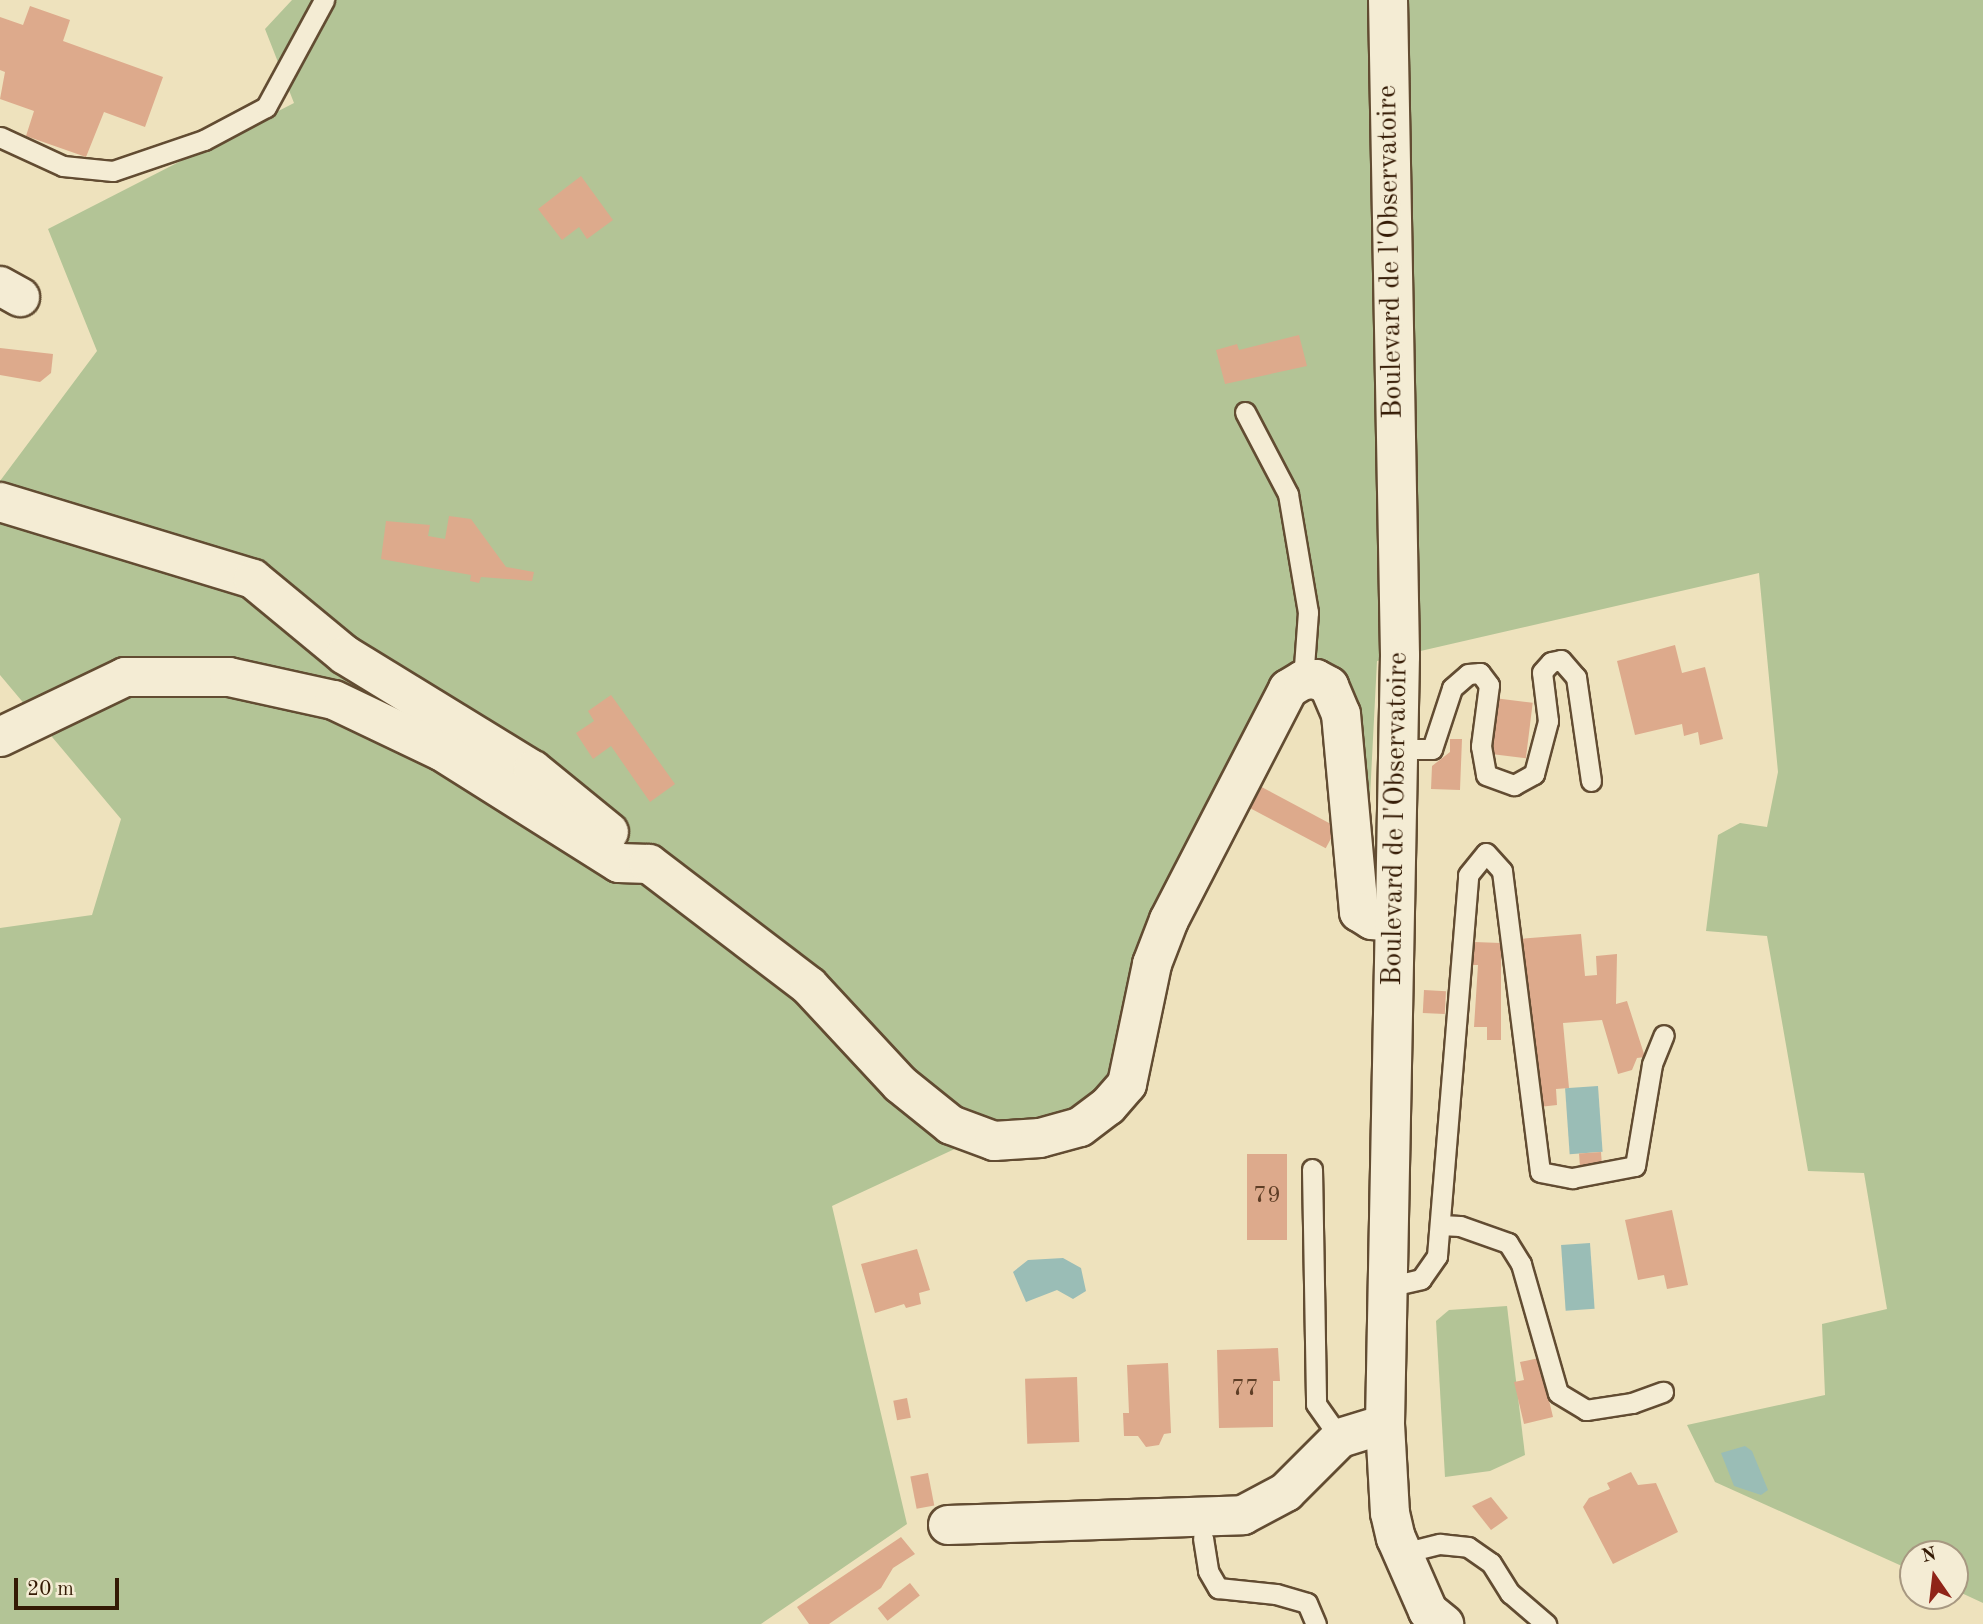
<!DOCTYPE html>
<style>
body{margin:0}
#map{position:relative;width:1983px;height:1624px;overflow:hidden;background:#eee2bd;font-family:"Old Standard TT",serif}
div>[style]{position:absolute}
.green>*{inset:0;background:#b3c496}
.water>*{inset:0;background:#9abdb6;transform-origin:0 0}
.building>*{inset:0;background:#ddaa8c;transform-origin:0 0}
.roads{filter:drop-shadow(2px 0 #624c32) drop-shadow(-2px 0 #624c32) drop-shadow(0 2px #624c32) drop-shadow(0 -2px #624c32)}
.service>*{height:19px;margin:-9.5px;padding:0 9.5px;transform-origin:9.5px;border-radius:9.5px;background:#f4ecd4}
.minor>*{height:38px;margin:-19px;padding:0 19px;transform-origin:19px;border-radius:19px;background:#f4ecd4}
.secondary>*{height:38px;margin:-19px;padding:0 19px;transform-origin:19px;border-radius:19px;background:#f4ecd4}
span{translate:-50% -50%;white-space:nowrap;text-align:center;line-height:1.15;-webkit-text-stroke:5px #f4ecd4;paint-order:stroke}
.number-label{font-size:24px;color:#5e3e26}
.number-label span{-webkit-text-stroke-width:0}
.street-label{font-size:28px;color:#341a04}
.north{position:absolute;left:1899px;top:1540px;width:70px;height:70px;box-sizing:border-box;background:#f4ecd4;border:2px solid #a79881;border-radius:50%;rotate:346deg;font-size:19px;font-weight:700;line-height:28px;text-align:center;color:#341a04}
.north::after{content:'';display:block;margin:auto;width:24px;height:32px;background:#8f2418;clip-path:polygon(50% 0,100% 100%,50% 72%,0 100%)}
.scale{position:absolute;left:14px;top:1578px;width:105px;height:32px;box-sizing:border-box;border:4px solid #341a04;border-top:0;padding-left:9px;font-size:21px;line-height:24px;white-space:nowrap;color:#341a04;-webkit-text-stroke:5px #f4ecd4;paint-order:stroke}
</style>
<div id="map">
<div class="green">
<i style="clip-path:polygon(292px 0,1983px 0,1983px 1603px,1955px 1590px,1955px 1554px,1913px 1554px,1913px 1571px,1715px 1482px,1687px 1425px,1825px 1395px,1822px 1324px,1887px 1309px,1864px 1173px,1808px 1171px,1767px 936px,1706px 931px,1718px 835px,1740px 823px,1767px 827px,1778px 772px,1759px 573px,1377px 661px,1370px 797px,1356px 802px,1317px 676px,1204px 859px,1132px 1092px,974px 1140px,832px 1206px,907px 1524px,761px 1624px,0 1624px,0 928px,92px 915px,121px 819px,0 675px,0 481px,97px 351px,48px 229px,294px 103px,265px 29px)"></i>
<i style="clip-path:polygon(1507px 1306px,1525px 1455px,1490px 1471px,1445px 1477px,1436px 1321px,1449px 1310px)"></i>
</div>
<div class="water">
<i style="left:1598px;top:1086px;width:66px;height:33px;rotate:86deg"></i>
<i style="left:1590px;top:1243px;width:66px;height:29px;rotate:86deg"></i>
<i style="clip-path:polygon(1063px 1258px,1081px 1268px,1086px 1291px,1073px 1299px,1057px 1290px,1026px 1302px,1013px 1272px,1028px 1260px)"></i>
<i style="clip-path:polygon(1745px 1446px,1752px 1451px,1768px 1490px,1761px 1495px,1734px 1486px,1721px 1453px)"></i>
</div>
<div class="building">
<i style="clip-path:polygon(30px 6px,70px 20px,63px 41px,163px 77px,145px 127px,104px 112px,86px 157px,26px 136px,34px 111px,0 99px,5px 72px,0 70px,0 17px,23px 25px)"></i>
<i style="clip-path:polygon(581px 176px,613px 220px,587px 239px,579px 227px,562px 240px,538px 209px)"></i>
<i style="clip-path:polygon(1299px 335px,1307px 366px,1225px 384px,1216px 350px,1237px 344px,1239px 350px)"></i>
<i style="clip-path:polygon(0 348px,53px 354px,51px 373px,40px 382px,0 375px)"></i>
<i style="clip-path:polygon(449px 516px,471px 519px,506px 567px,534px 572px,532px 581px,481px 577px,479px 583px,470px 581px,471px 575px,381px 559px,386px 521px,430px 525px,428px 536px,445px 539px)"></i>
<i style="clip-path:polygon(1675px 645px,1682px 673px,1705px 667px,1723px 739px,1700px 745px,1698px 732px,1684px 736px,1682px 724px,1635px 735px,1617px 661px)"></i>
<i style="clip-path:polygon(611px 695px,675px 784px,650px 802px,611px 746px,593px 759px,576px 733px,594px 721px,588px 711px)"></i>
<i style="left:1494px;top:698px;width:39px;height:56px;rotate:7deg"></i>
<i style="clip-path:polygon(1450px 739px,1462px 739px,1460px 790px,1431px 789px,1432px 766px,1450px 752px)"></i>
<i style="left:1254px;top:783px;width:94px;height:24px;rotate:28deg"></i>
<i style="clip-path:polygon(1581px 934px,1585px 976px,1597px 975px,1596px 956px,1617px 954px,1616px 1004px,1627px 1001px,1645px 1057px,1637px 1058px,1632px 1070px,1618px 1074px,1602px 1020px,1563px 1023px,1569px 1088px,1556px 1089px,1557px 1105px,1539px 1107px,1519px 939px)"></i>
<i style="clip-path:polygon(1474px 942px,1501px 943px,1501px 1040px,1487px 1040px,1487px 1027px,1474px 1027px,1478px 965px,1473px 965px)"></i>
<i style="left:1424px;top:990px;width:22px;height:23px;rotate:3deg"></i>
<i style="left:1601px;top:1152px;width:13px;height:22px;rotate:86deg"></i>
<i style="left:1247px;top:1154px;width:40px;height:86px"></i>
<i style="clip-path:polygon(1672px 1210px,1688px 1285px,1667px 1289px,1664px 1275px,1638px 1280px,1625px 1220px)"></i>
<i style="clip-path:polygon(917px 1249px,930px 1290px,919px 1293px,921px 1304px,906px 1308px,904px 1304px,875px 1313px,861px 1264px)"></i>
<i style="clip-path:polygon(1278px 1348px,1280px 1381px,1273px 1381px,1273px 1427px,1219px 1428px,1217px 1350px)"></i>
<i style="clip-path:polygon(1539px 1358px,1553px 1417px,1524px 1424px,1514px 1382px,1524px 1380px,1520px 1362px)"></i>
<i style="clip-path:polygon(1168px 1363px,1171px 1433px,1164px 1434px,1159px 1445px,1146px 1447px,1138px 1436px,1124px 1436px,1123px 1413px,1129px 1413px,1127px 1365px)"></i>
<i style="left:1077px;top:1377px;width:65px;height:52px;rotate:88deg"></i>
<i style="left:907px;top:1398px;width:20px;height:14px;rotate:79deg"></i>
<i style="clip-path:polygon(1631px 1472px,1638px 1485px,1656px 1483px,1678px 1532px,1613px 1564px,1583px 1507px,1589px 1498px,1610px 1489px,1607px 1483px)"></i>
<i style="left:928px;top:1473px;width:33px;height:18px;rotate:79deg"></i>
<i style="clip-path:polygon(1491px 1497px,1508px 1518px,1491px 1530px,1472px 1506px)"></i>
<i style="clip-path:polygon(901px 1537px,915px 1554px,893px 1568px,881px 1588px,829px 1624px,809px 1624px,797px 1607px)"></i>
<i style="left:910px;top:1583px;width:16px;height:41px;rotate:52deg"></i>
</div>
<div class="roads">
<div class="service">
<i style="left:0;top:137px;width:69px;rotate:24.7deg"></i>
<i style="left:63px;top:166px;width:50px;rotate:5.7deg"></i>
<i style="left:113px;top:171px;width:96px;rotate:-18.8deg"></i>
<i style="left:204px;top:140px;width:70px;rotate:-28deg"></i>
<i style="left:266px;top:107px;width:122px;rotate:-61.5deg"></i>
<i style="left:1245px;top:412px;width:93px;rotate:62.3deg"></i>
<i style="left:1288px;top:494px;width:120px;rotate:80.4deg"></i>
<i style="left:1308px;top:612px;width:68px;rotate:94.2deg"></i>
<i style="left:1399px;top:749px;width:33px"></i>
<i style="left:1432px;top:749px;width:64px;rotate:-71.8deg"></i>
<i style="left:1452px;top:688px;width:21px;rotate:-41deg"></i>
<i style="left:1468px;top:674px;width:12px;rotate:-5deg"></i>
<i style="left:1480px;top:673px;width:15px;rotate:53deg"></i>
<i style="left:1489px;top:685px;width:62px;rotate:97.5deg"></i>
<i style="left:1481px;top:746px;width:29px;rotate:80deg"></i>
<i style="left:1486px;top:775px;width:30px;rotate:20deg"></i>
<i style="left:1514px;top:785px;width:23px;rotate:-29deg"></i>
<i style="left:1534px;top:774px;width:55px;rotate:-75.2deg"></i>
<i style="left:1548px;top:721px;width:49px;rotate:-97deg"></i>
<i style="left:1542px;top:672px;width:13px;rotate:-48deg"></i>
<i style="left:1551px;top:662px;width:10px;rotate:-11deg"></i>
<i style="left:1561px;top:660px;width:23px;rotate:49deg"></i>
<i style="left:1576px;top:677px;width:105px;rotate:81.8deg"></i>
<i style="left:1312px;top:1169px;width:235px;rotate:89deg"></i>
<i style="left:1316px;top:1404px;width:42px;rotate:54.8deg"></i>
<i style="left:1440px;top:1225px;width:20px;rotate:3deg"></i>
<i style="left:1460px;top:1226px;width:51px;rotate:19.5deg"></i>
<i style="left:1508px;top:1243px;width:25px;rotate:58deg"></i>
<i style="left:1521px;top:1264px;width:134px;rotate:74deg"></i>
<i style="left:1558px;top:1393px;width:33px;rotate:31deg"></i>
<i style="left:1586px;top:1410px;width:47px;rotate:-8.7deg"></i>
<i style="left:1632px;top:1403px;width:33px;rotate:-20deg"></i>
<i style="left:1387px;top:1287px;width:35px;rotate:-13deg"></i>
<i style="left:1421px;top:1279px;width:28px;rotate:-55deg"></i>
<i style="left:1437px;top:1256px;width:382px;rotate:-85.3deg"></i>
<i style="left:1468px;top:875px;width:28px;rotate:-51deg"></i>
<i style="left:1486px;top:853px;width:24px;rotate:48deg"></i>
<i style="left:1502px;top:871px;width:303px;rotate:82.8deg"></i>
<i style="left:1540px;top:1172px;width:33px;rotate:11deg"></i>
<i style="left:1572px;top:1178px;width:64px;rotate:-10.8deg"></i>
<i style="left:1635px;top:1166px;width:103px;rotate:-80.5deg"></i>
<i style="left:1652px;top:1064px;width:31px;rotate:-68deg"></i>
<i style="left:1203px;top:1538px;width:33px;rotate:81deg"></i>
<i style="left:1208px;top:1571px;width:20px;rotate:60deg"></i>
<i style="left:1218px;top:1588px;width:58px;rotate:5.9deg"></i>
<i style="left:1276px;top:1594px;width:32px;rotate:16deg"></i>
<i style="left:1307px;top:1603px;width:23px;rotate:67deg"></i>
<i style="left:1403px;top:1553px;width:38px;rotate:-14deg"></i>
<i style="left:1440px;top:1544px;width:28px;rotate:6deg"></i>
<i style="left:1468px;top:1547px;width:28px;rotate:35deg"></i>
<i style="left:1491px;top:1563px;width:36px;rotate:58deg"></i>
<i style="left:1510px;top:1593px;width:48px;rotate:40.7deg"></i>
</div>
<div class="minor">
<i style="left:0;top:286px;width:23px;rotate:29deg"></i>
<i style="left:0;top:502px;width:264px;rotate:16.9deg"></i>
<i style="left:253px;top:579px;width:119px;rotate:39.6deg"></i>
<i style="left:345px;top:655px;width:220px;rotate:31.5deg"></i>
<i style="left:533px;top:770px;width:98px;rotate:39.2deg"></i>
<i style="left:0;top:737px;width:139px;rotate:-25.6deg"></i>
<i style="left:125px;top:677px;width:104px"></i>
<i style="left:229px;top:677px;width:107px;rotate:12.4deg"></i>
<i style="left:334px;top:700px;width:119px;rotate:25.5deg"></i>
<i style="left:441px;top:751px;width:210px;rotate:32.2deg"></i>
<i style="left:619px;top:863px;width:30px;rotate:2deg"></i>
<i style="left:649px;top:864px;width:201px;rotate:37.3deg"></i>
<i style="left:809px;top:986px;width:134px;rotate:47.1deg"></i>
<i style="left:900px;top:1084px;width:65px;rotate:38.8deg"></i>
<i style="left:951px;top:1125px;width:46px;rotate:20.4deg"></i>
<i style="left:994px;top:1141px;width:46px;rotate:-3.7deg"></i>
<i style="left:1040px;top:1138px;width:41px;rotate:-15.4deg"></i>
<i style="left:1080px;top:1127px;width:35px;rotate:-37deg"></i>
<i style="left:1108px;top:1106px;width:29px;rotate:-49deg"></i>
<i style="left:1127px;top:1084px;width:123px;rotate:-78.2deg"></i>
<i style="left:1152px;top:964px;width:47px;rotate:-68.9deg"></i>
<i style="left:1169px;top:920px;width:260px;rotate:-62.7deg"></i>
<i style="left:1288px;top:689px;width:17px;rotate:-31deg"></i>
<i style="left:1303px;top:680px;width:13px;rotate:-4deg"></i>
<i style="left:1316px;top:679px;width:15px;rotate:28deg"></i>
<i style="left:1329px;top:686px;width:30px;rotate:67deg"></i>
<i style="left:1341px;top:714px;width:199px;rotate:84.8deg"></i>
<i style="left:1359px;top:912px;width:15px;rotate:32deg"></i>
<i style="left:1372px;top:920px;width:22px;rotate:5deg"></i>
<i style="left:948px;top:1525px;width:295px;rotate:-1.9deg"></i>
<i style="left:1243px;top:1515px;width:49px;rotate:-28.1deg"></i>
<i style="left:1286px;top:1492px;width:76px;rotate:-45deg"></i>
<i style="left:1340px;top:1438px;width:47px;rotate:-17.3deg"></i>
</div>
<div class="secondary">
<i style="left:1388px;top:0;width:656px;rotate:88.95deg"></i>
<i style="left:1400px;top:656px;width:768px;rotate:91.12deg"></i>
<i style="left:1385px;top:1424px;width:89px;rotate:86.8deg"></i>
<i style="left:1390px;top:1513px;width:26px;rotate:77deg"></i>
<i style="left:1396px;top:1538px;width:80px;rotate:66.3deg"></i>
<i style="left:1428px;top:1611px;width:21px;rotate:39deg"></i>
</div>
</div>
<div class="number-label">
<span style="left:1267px;top:1197px">79</span>
<span style="left:1245px;top:1390px">77</span>
</div>
<div class="street-label">
<span style="left:1391px;top:252px;rotate:-91deg">Boulevard de l'Observatoire</span>
<span style="left:1396px;top:819px;rotate:-89deg">Boulevard de l'Observatoire</span>
</div>
<div class="north">N</div>
<div class="scale">20 m</div>
</div>
